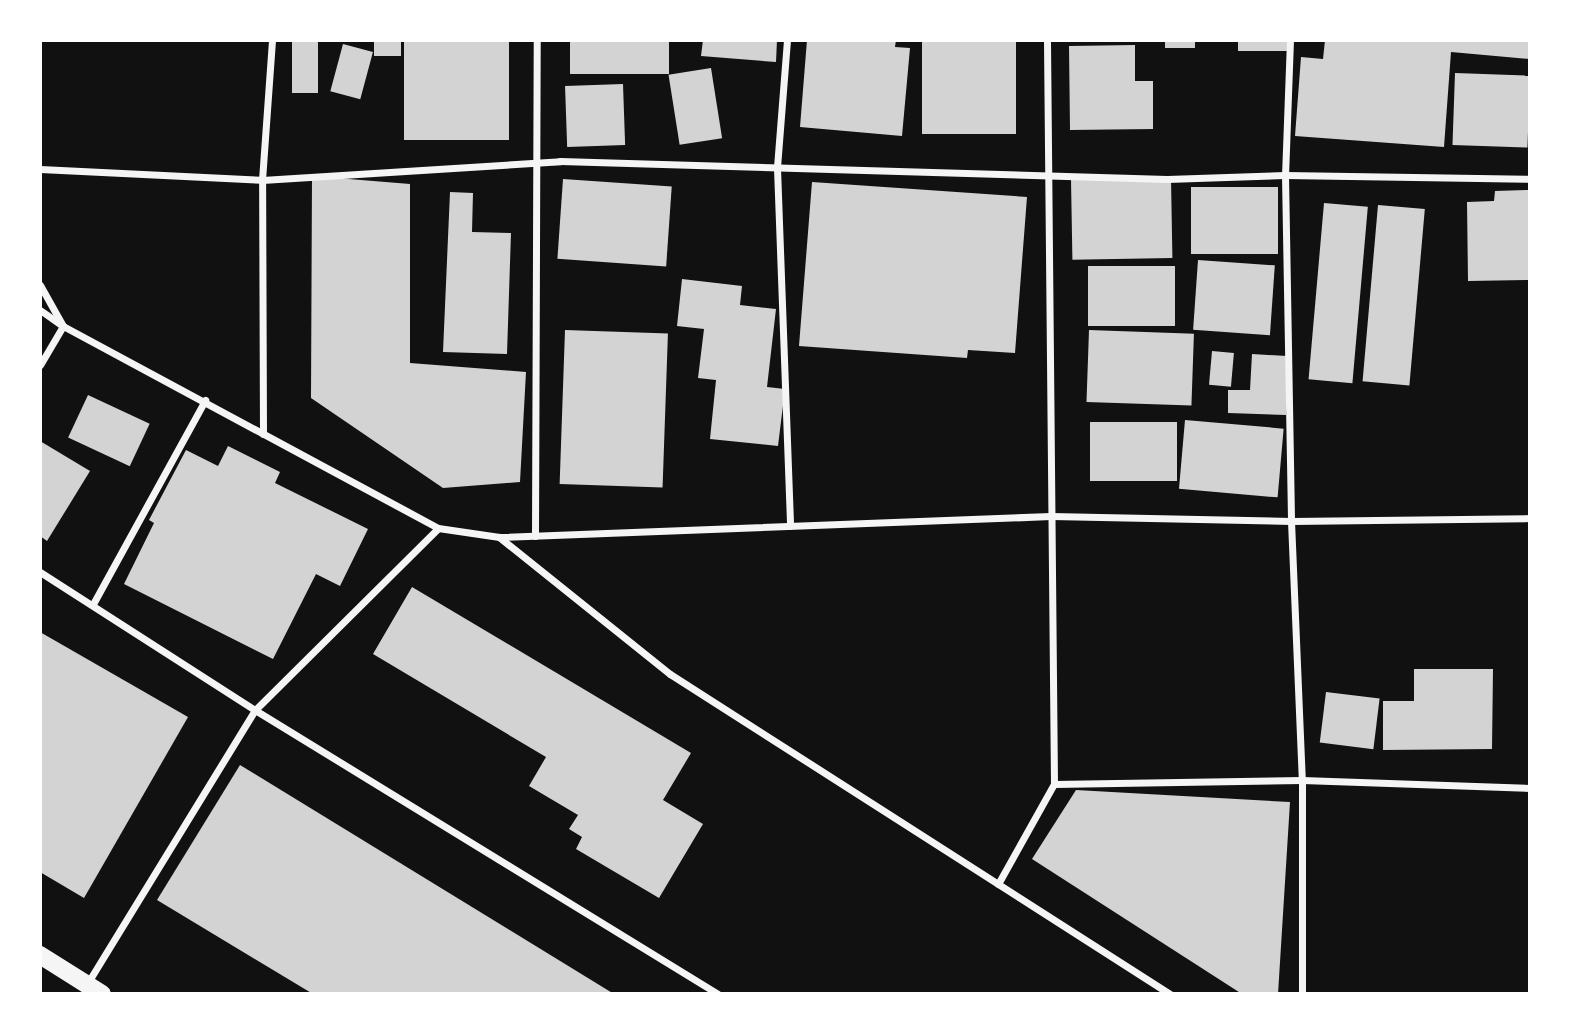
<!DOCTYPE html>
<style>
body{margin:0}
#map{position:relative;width:1570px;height:1034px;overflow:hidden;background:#111;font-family:"DM Sans",sans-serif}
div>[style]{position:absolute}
.building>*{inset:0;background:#d3d3d3;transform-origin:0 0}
.minor>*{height:7px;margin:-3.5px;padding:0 3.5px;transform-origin:3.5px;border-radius:3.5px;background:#f5f5f5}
.primary>*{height:18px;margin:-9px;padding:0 9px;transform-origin:9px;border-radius:9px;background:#f5f5f5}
span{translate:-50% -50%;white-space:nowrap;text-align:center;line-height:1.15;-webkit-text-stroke:7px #fff;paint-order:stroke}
.frame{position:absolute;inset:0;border:42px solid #fff;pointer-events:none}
</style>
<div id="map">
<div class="building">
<i style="left:292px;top:40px;width:26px;height:53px"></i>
<i style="left:374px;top:40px;width:27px;height:16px"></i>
<i style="left:404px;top:40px;width:105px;height:100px"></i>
<i style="left:570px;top:40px;width:99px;height:34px"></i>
<i style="clip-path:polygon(703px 40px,777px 40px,776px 62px,701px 56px)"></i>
<i style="clip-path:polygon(807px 40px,896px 40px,895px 47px,910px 48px,902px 136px,800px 127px)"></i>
<i style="left:922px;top:40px;width:94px;height:94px"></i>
<i style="left:1165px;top:40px;width:30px;height:8px"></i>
<i style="left:1238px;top:40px;width:50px;height:11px"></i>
<i style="clip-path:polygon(1325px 40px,1530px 40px,1530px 59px,1451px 52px,1444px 147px,1295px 136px,1301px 57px,1323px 59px)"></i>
<i style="left:343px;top:44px;width:31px;height:49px;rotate:15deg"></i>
<i style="clip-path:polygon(1135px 45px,1135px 81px,1153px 81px,1153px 129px,1070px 130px,1069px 46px)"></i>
<i style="left:711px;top:68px;width:71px;height:43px;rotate:81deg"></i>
<i style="left:1455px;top:73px;width:75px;height:72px;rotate:2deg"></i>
<i style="left:623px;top:84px;width:61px;height:58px;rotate:88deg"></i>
<i style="clip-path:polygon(312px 176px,410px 184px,410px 363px,526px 372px,520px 482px,443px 488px,311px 398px)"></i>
<i style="left:1171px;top:178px;width:80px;height:100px;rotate:89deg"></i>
<i style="left:563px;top:179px;width:109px;height:80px;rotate:4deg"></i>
<i style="clip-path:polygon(812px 182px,1027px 197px,1015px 353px,968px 350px,967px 358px,799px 346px)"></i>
<i style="left:1191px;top:187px;width:87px;height:67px"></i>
<i style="clip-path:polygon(1528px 190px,1529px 280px,1468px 281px,1467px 202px,1494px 201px,1495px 191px)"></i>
<i style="clip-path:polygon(450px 192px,473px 193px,472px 232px,511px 233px,507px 354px,443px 352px)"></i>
<i style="left:1324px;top:203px;width:44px;height:177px;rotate:5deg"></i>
<i style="left:1378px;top:205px;width:47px;height:177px;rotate:5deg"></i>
<i style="left:1198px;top:260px;width:77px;height:70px;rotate:4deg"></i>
<i style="left:1088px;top:266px;width:87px;height:60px"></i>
<i style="clip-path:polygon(682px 279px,742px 286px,740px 305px,776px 309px,767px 387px,785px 389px,778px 446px,710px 439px,716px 380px,698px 378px,704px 329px,677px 326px)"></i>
<i style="left:565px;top:330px;width:103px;height:154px;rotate:2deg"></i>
<i style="left:1089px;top:330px;width:105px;height:72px;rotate:2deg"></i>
<i style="left:1212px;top:351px;width:22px;height:34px;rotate:5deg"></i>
<i style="clip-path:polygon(1252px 354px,1287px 356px,1286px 415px,1228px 413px,1228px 390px,1250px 390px)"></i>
<i style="left:88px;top:395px;width:68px;height:47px;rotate:25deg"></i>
<i style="left:1185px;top:420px;width:99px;height:69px;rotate:5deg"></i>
<i style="left:1090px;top:422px;width:87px;height:59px"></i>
<i style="clip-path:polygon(40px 441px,90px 471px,47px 541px,40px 536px)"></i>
<i style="clip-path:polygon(228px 446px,280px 472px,275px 483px,368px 529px,340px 586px,316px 574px,273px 659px,124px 584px,154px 523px,149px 520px,186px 450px,218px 466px)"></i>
<i style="clip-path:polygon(412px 587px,691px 753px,663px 800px,703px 824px,659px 898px,576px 849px,582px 837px,569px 829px,578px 815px,529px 786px,546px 757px,373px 654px)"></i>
<i style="clip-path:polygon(40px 632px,188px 717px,84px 898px,40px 872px)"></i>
<i style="clip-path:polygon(1414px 669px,1493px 669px,1492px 749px,1383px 750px,1383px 701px,1414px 701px)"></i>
<i style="left:1326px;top:692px;width:54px;height:51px;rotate:7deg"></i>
<i style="clip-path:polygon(240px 765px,614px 994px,313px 994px,157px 900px)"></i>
<i style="clip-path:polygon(1076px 790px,1290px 802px,1278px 994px,1242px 994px,1032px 859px)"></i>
</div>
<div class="minor">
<i style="left:787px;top:40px;width:128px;rotate:94.5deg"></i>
<i style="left:777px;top:168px;width:358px;rotate:87.9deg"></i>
<i style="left:1290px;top:40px;width:135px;rotate:92.1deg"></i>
<i style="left:1285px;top:175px;width:346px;rotate:89deg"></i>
<i style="left:1291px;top:521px;width:259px;rotate:87.6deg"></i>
<i style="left:1302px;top:780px;width:214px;rotate:90deg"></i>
<i style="left:40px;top:169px;width:222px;rotate:2.8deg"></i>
<i style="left:262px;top:180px;width:299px;rotate:-3.6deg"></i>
<i style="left:560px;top:161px;width:607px;rotate:1.7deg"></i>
<i style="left:1167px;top:179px;width:118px;rotate:-1.9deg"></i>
<i style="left:1285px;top:175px;width:245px;rotate:0.9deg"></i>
<i style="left:40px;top:285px;width:47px;rotate:60.7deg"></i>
<i style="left:63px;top:326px;width:45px;rotate:120.5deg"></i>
<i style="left:40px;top:310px;width:28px;rotate:35deg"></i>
<i style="left:63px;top:326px;width:426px;rotate:28.3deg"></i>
<i style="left:438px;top:528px;width:62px;rotate:8.4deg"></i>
<i style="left:499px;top:537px;width:219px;rotate:38.7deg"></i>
<i style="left:670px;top:674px;width:594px;rotate:32.62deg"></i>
<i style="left:263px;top:434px;width:254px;rotate:-90.2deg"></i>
<i style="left:262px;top:180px;width:140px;rotate:-85.9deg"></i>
<i style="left:535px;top:536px;width:496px;rotate:-89.8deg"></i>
<i style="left:500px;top:537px;width:551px;rotate:-2.18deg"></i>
<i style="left:1051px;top:516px;width:240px;rotate:1.2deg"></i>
<i style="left:1291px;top:521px;width:239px;rotate:-0.7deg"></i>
<i style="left:40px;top:572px;width:255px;rotate:32.7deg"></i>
<i style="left:255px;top:710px;width:543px;rotate:31.52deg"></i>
<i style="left:93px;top:604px;width:233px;rotate:-61.2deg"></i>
<i style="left:1054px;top:784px;width:248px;rotate:-0.9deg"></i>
<i style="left:1302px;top:780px;width:228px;rotate:2deg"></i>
<i style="left:998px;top:884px;width:115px;rotate:-60.8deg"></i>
<i style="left:1054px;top:784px;width:744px;rotate:-90.54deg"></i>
<i style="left:87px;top:984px;width:321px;rotate:-58.5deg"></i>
<i style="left:255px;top:710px;width:258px;rotate:-44.8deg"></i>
</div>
<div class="primary">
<i style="left:40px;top:955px;width:73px;rotate:32.2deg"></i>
</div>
<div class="frame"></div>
</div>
